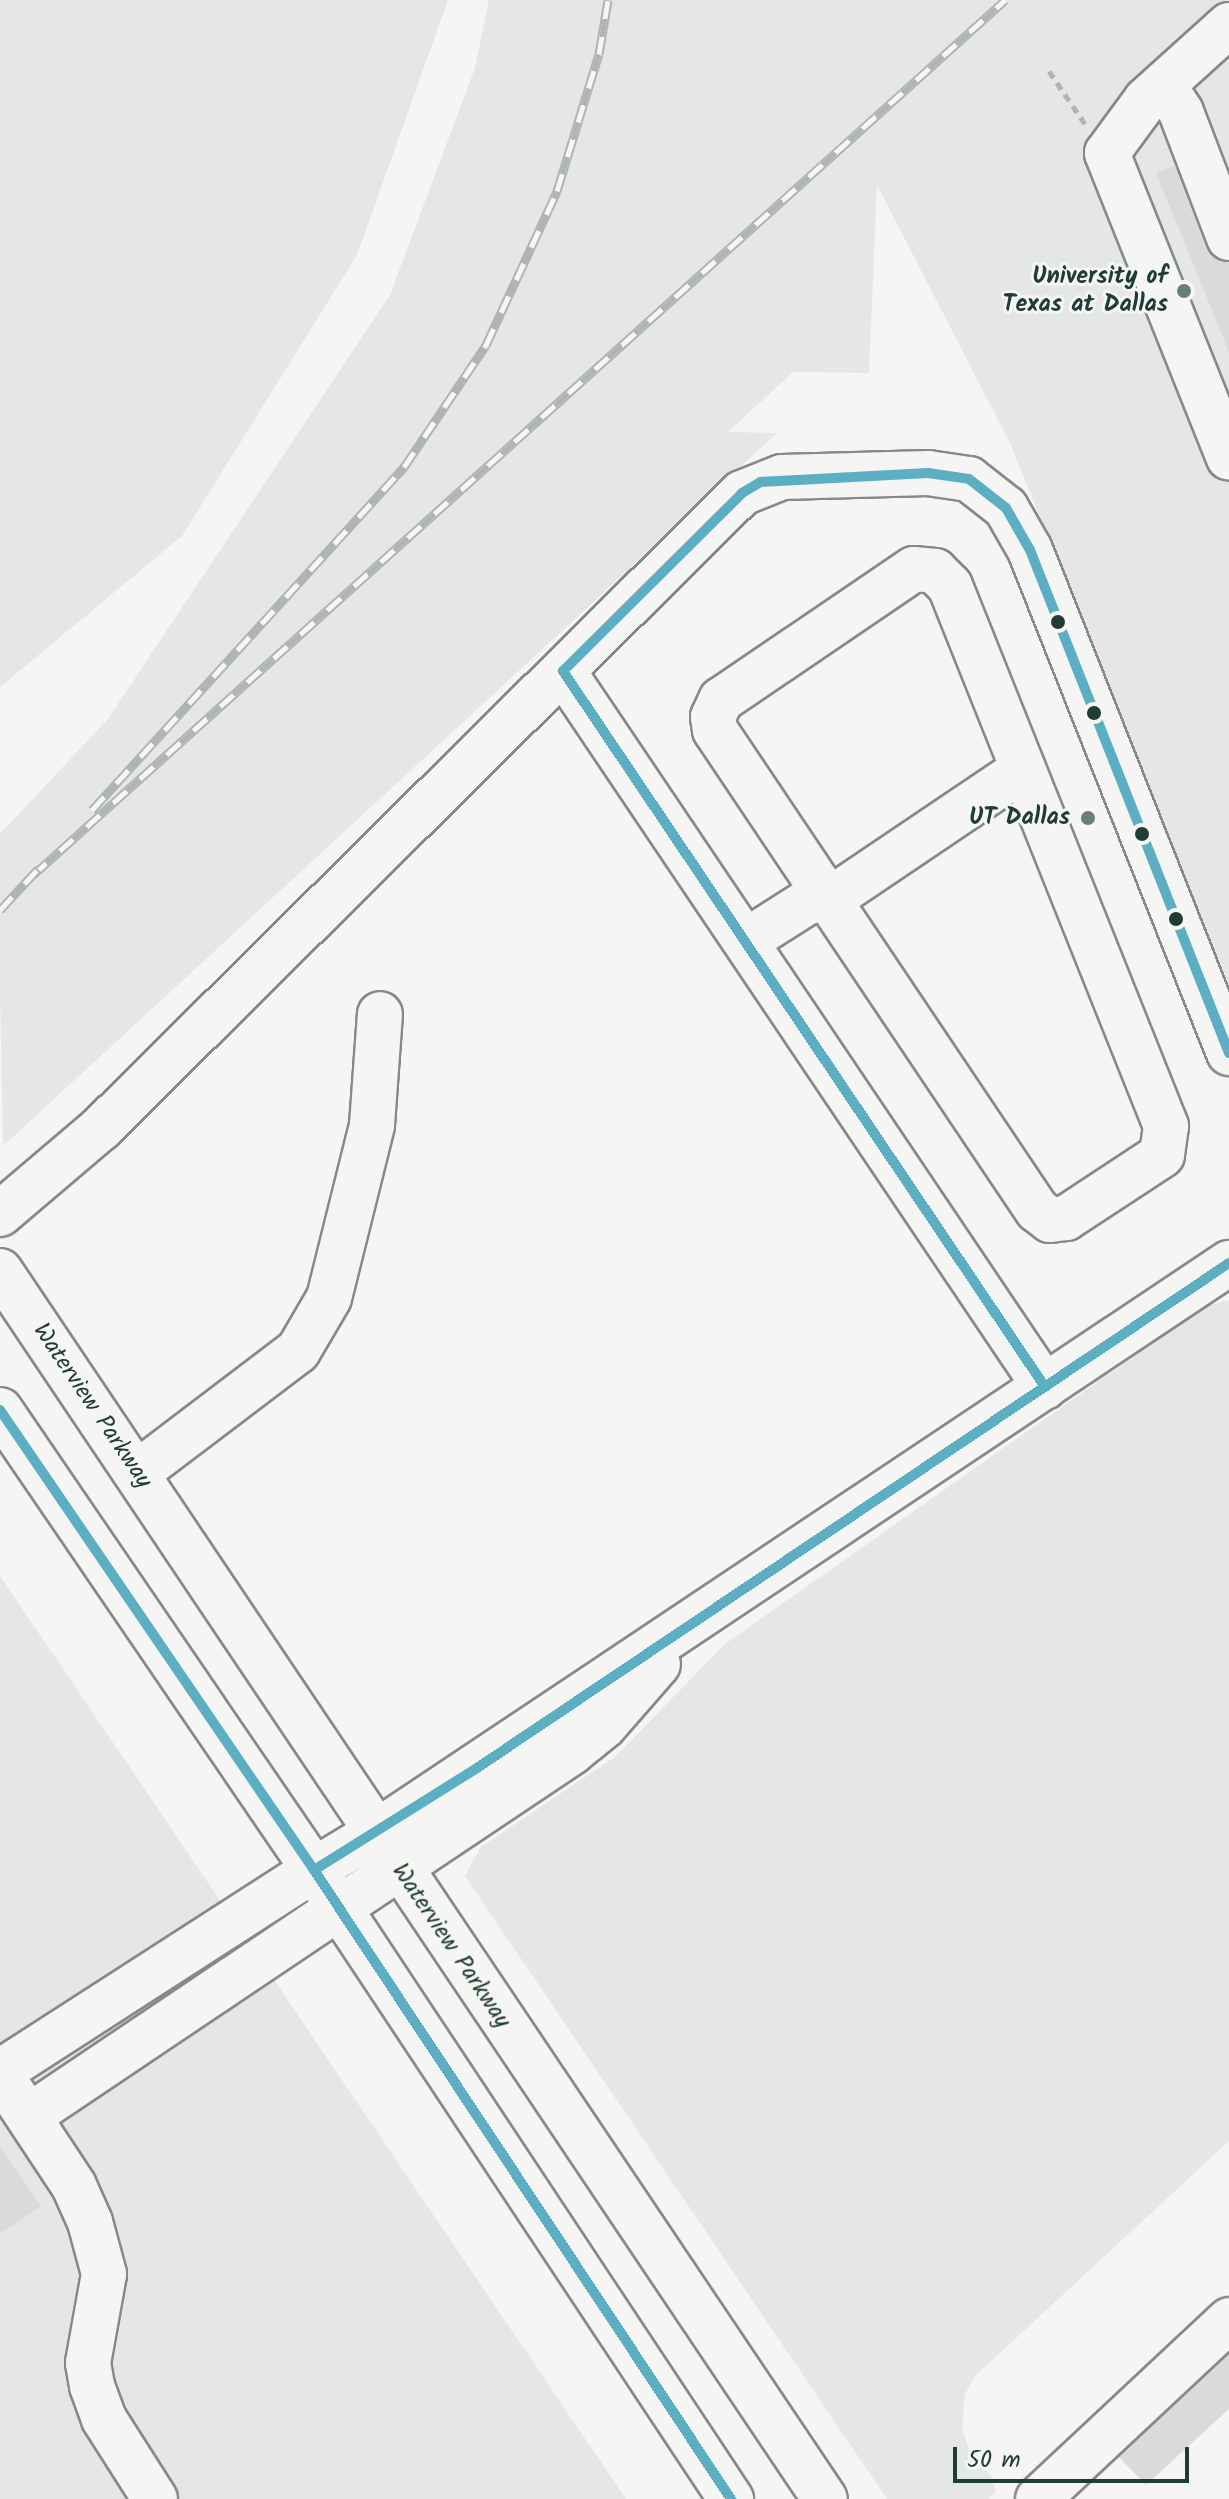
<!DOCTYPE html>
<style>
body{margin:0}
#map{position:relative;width:1229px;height:2499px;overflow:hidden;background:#f5f5f3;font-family:Kalam,sans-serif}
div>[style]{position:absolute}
.built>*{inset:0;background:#e5e7e4}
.green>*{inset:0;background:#e4e7e3}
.building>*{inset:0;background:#dadbd9}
.path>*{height:5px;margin-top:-2.5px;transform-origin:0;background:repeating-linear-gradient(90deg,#b0b4b2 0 8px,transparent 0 14px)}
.roads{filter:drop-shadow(2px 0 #858a88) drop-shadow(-2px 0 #858a88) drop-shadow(0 2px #858a88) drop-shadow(0 -2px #858a88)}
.minor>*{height:44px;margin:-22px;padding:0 22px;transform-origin:22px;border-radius:22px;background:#f5f5f3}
.major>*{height:44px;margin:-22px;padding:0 22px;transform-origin:22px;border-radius:22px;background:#f5f5f3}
.rail>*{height:9px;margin-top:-4.5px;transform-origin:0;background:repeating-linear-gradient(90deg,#f6f6f2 0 18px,#b0b4b2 0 36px);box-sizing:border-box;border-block:2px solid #b0b4b2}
.bus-1>*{height:10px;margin:-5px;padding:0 5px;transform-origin:5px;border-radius:5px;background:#5cafc3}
.dots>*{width:22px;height:22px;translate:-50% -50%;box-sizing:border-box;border:4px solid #f6f6f2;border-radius:50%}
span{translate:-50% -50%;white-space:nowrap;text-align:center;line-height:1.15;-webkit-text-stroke:6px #f6f6f2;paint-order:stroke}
.poi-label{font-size:24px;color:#1f3d34;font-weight:700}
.right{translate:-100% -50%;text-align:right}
.street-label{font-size:24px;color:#1f3d34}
.scale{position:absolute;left:953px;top:2447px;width:236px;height:36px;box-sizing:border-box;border:4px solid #1f3d34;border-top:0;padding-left:10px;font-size:24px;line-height:28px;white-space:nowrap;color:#1f3d34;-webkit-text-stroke:6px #f6f6f2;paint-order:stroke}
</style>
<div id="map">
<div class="built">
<i style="clip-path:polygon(489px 0,1229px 0,1229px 985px,1010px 443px,877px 185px,382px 615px,0 990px,0 834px,108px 719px,390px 295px,475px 68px)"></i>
<i style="clip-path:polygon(0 1576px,626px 2499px,0 2499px)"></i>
</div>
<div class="green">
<i style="clip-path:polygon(0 0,448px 0,357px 255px,182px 536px,0 687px)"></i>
<i style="clip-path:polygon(877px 184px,869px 373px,793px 372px,728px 432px,777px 433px,3px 1146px,0 990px,382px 615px,832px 208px)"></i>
<i style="clip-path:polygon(1229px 1300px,1229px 2141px,975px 2376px,965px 2394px,962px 2428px,969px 2450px,991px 2476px,996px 2491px,989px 2499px,887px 2499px,465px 1876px,481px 1847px,615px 1757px,725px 1644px,1204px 1307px)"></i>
</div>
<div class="building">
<i style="clip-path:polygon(1175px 166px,1206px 248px,1214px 258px,1229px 262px,1229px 352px,1156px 173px)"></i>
<i style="clip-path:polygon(0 2147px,41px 2206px,0 2234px)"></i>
<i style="clip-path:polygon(1229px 2354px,1229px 2409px,1146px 2485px,1119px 2457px)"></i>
</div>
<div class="path">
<i style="left:1049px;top:71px;width:64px;rotate:55.8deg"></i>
</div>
<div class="roads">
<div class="minor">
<i style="left:1229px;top:25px;width:112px;rotate:137.9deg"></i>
<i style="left:1146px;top:100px;width:66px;rotate:126.3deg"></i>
<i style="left:1107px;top:153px;width:328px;rotate:68.2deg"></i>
<i style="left:1163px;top:85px;width:32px;rotate:56deg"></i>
<i style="left:1181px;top:112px;width:135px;rotate:69.1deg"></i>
<i style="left:914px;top:569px;width:21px;rotate:5deg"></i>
<i style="left:935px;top:571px;width:21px;rotate:45deg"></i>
<i style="left:950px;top:586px;width:582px;rotate:68.2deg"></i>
<i style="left:1166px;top:1126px;width:29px;rotate:98deg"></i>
<i style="left:1162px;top:1155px;width:115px;rotate:146.7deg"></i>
<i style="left:1066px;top:1218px;width:16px;rotate:173deg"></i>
<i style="left:1050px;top:1220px;width:16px;rotate:-142deg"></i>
<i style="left:1037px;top:1210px;width:578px;rotate:-123.86deg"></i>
<i style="left:715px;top:730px;width:13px;rotate:-99deg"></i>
<i style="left:713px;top:717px;width:19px;rotate:-65deg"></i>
<i style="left:721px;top:700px;width:233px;rotate:-34.2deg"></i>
<i style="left:563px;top:671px;width:863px;rotate:56.05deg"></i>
<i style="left:746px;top:941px;width:75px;rotate:-32.4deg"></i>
<i style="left:809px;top:901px;width:20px;rotate:-3deg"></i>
<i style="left:829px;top:900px;width:234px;rotate:-34deg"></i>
<i style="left:0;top:1214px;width:133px;rotate:-40.4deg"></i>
<i style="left:101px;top:1128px;width:902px;rotate:-44.73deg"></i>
<i style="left:742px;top:493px;width:43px;rotate:-21.8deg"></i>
<i style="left:782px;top:477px;width:146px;rotate:-1.6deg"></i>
<i style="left:928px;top:473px;width:41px;rotate:8.3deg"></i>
<i style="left:969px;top:479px;width:47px;rotate:38.1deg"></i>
<i style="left:1006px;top:508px;width:48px;rotate:60.3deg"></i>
<i style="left:1030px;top:550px;width:541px;rotate:68.41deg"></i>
<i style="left:137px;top:1473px;width:202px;rotate:-37.2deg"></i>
<i style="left:298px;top:1351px;width:61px;rotate:-59.7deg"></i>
<i style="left:329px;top:1298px;width:178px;rotate:-76deg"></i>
<i style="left:372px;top:1125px;width:111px;rotate:-85.9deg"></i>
<i style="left:375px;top:1833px;width:1027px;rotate:-33.72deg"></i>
<i style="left:399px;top:1868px;width:208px;rotate:-33.8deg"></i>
<i style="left:572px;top:1752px;width:41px;rotate:-39.1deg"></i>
<i style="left:604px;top:1726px;width:82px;rotate:-48.9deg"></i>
<i style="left:0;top:2072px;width:373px;rotate:-32.8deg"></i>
<i style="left:0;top:2074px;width:134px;rotate:56.5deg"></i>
<i style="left:74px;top:2186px;width:39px;rotate:66deg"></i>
<i style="left:90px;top:2222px;width:54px;rotate:74.9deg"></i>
<i style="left:104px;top:2274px;width:90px;rotate:100.2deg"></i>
<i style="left:88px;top:2363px;width:23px;rotate:80deg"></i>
<i style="left:92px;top:2386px;width:35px;rotate:70deg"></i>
<i style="left:104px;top:2419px;width:95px;rotate:57.5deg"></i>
<i style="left:29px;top:2116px;width:373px;rotate:-33.9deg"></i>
<i style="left:1038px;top:2499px;width:262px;rotate:-43.1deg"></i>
</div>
<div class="major">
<i style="left:0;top:1271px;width:1479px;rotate:56.11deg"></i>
<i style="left:0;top:1410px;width:557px;rotate:55.68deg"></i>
<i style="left:314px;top:1870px;width:755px;rotate:56.46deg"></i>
<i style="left:314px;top:1870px;width:71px;rotate:-31.2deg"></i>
<i style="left:339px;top:1908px;width:72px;rotate:-33.7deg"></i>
</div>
</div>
<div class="rail">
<i style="left:92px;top:810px;width:464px;rotate:-47.7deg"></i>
<i style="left:404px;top:467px;width:147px;rotate:-56.1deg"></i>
<i style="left:486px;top:345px;width:170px;rotate:-65.2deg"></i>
<i style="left:557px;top:191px;width:143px;rotate:-73deg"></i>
<i style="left:599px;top:54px;width:55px;rotate:-80.5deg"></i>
<i style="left:33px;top:875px;width:1308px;rotate:-41.99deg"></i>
<i style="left:0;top:910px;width:56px;rotate:-47.2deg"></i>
</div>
<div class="bus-1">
<i style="left:1045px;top:1387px;width:863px;rotate:-123.95deg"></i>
<i style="left:563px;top:671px;width:252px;rotate:-44.8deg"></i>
<i style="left:742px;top:493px;width:21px;rotate:-31deg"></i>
<i style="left:760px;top:482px;width:168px;rotate:-3.1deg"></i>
<i style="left:928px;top:473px;width:41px;rotate:8.3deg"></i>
<i style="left:969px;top:479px;width:47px;rotate:38.1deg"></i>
<i style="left:1006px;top:508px;width:48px;rotate:60.3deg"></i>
<i style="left:1030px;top:550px;width:541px;rotate:68.41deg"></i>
<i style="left:0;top:1410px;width:557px;rotate:55.68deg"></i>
<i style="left:314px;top:1870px;width:755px;rotate:56.46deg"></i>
<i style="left:314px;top:1870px;width:192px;rotate:-32deg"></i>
<i style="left:477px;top:1768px;width:906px;rotate:-33.88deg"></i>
</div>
<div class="dots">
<i style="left:1184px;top:291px;background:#6a7d77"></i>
<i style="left:1058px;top:622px;background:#1f3d34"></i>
<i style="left:1094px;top:713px;background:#1f3d34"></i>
<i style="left:1088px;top:818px;background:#6a7d77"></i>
<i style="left:1142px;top:834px;background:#1f3d34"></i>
<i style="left:1176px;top:919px;background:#1f3d34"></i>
</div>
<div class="poi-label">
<span class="right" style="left:1168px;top:291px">University of<br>Texas at Dallas</span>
<span class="right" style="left:1070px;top:818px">UT Dallas</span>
</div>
<div class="street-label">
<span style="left:92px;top:1406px;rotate:56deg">Waterview Parkway</span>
<span style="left:451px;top:1946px;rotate:56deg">Waterview Parkway</span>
</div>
<div class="scale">50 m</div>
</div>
